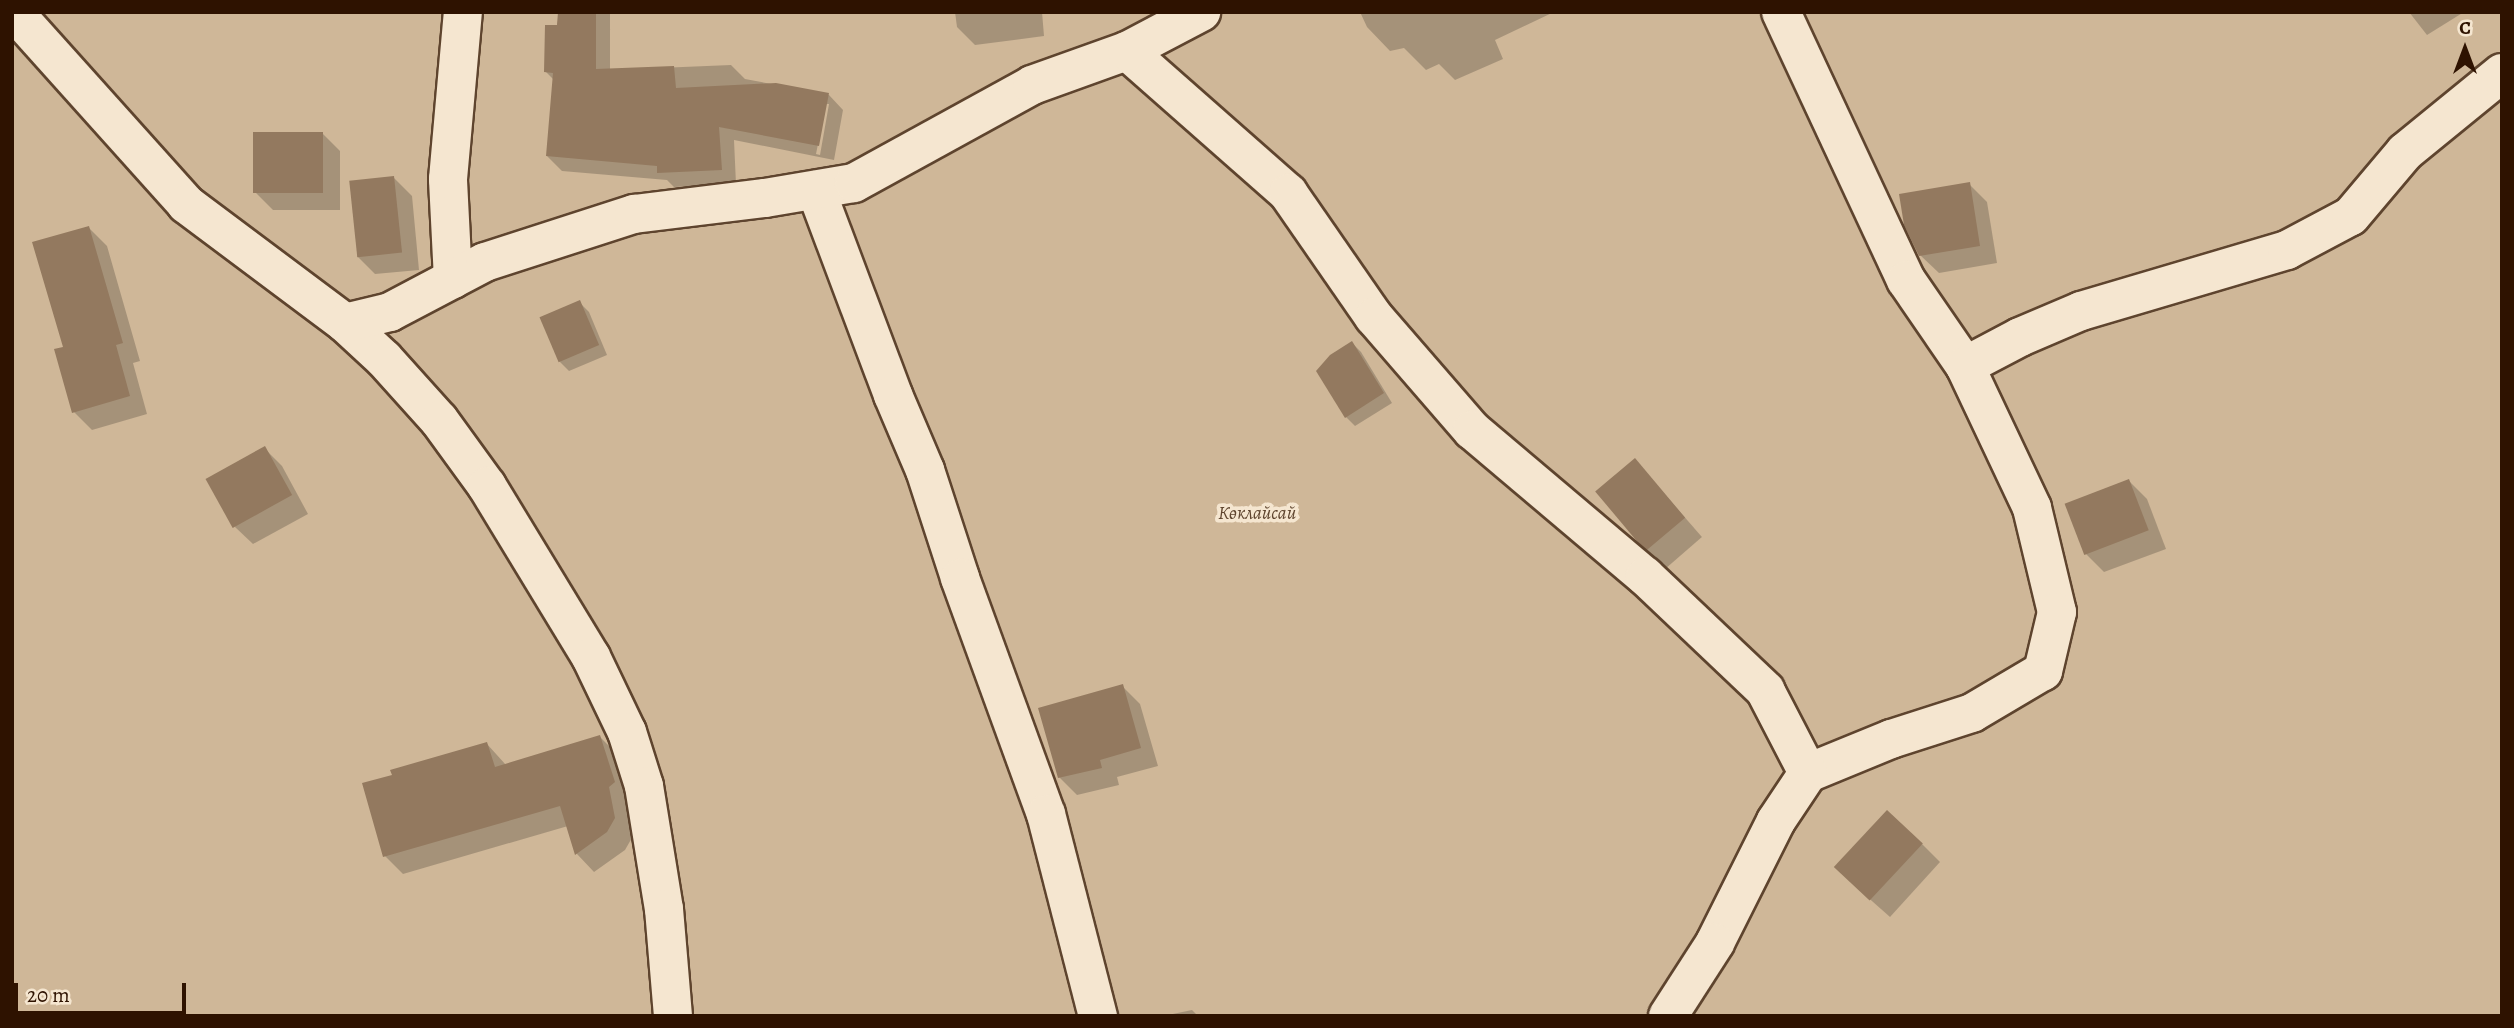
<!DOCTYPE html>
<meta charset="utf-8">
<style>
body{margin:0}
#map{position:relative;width:2514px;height:1028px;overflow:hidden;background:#f0d9b7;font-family:Alegreya,serif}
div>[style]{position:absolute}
.green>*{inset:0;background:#cfb798;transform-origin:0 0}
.shadow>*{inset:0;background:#0003;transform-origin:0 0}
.building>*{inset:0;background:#93795f;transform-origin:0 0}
.roads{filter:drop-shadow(2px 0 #5e442e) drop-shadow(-2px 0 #5e442e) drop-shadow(0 2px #5e442e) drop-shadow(0 -2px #5e442e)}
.minor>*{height:38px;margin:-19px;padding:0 19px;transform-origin:19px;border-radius:19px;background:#f5e6d0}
span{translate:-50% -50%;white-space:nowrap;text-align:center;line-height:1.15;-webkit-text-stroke:7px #f5e6d0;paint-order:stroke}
.park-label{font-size:19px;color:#5e442e;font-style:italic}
.frame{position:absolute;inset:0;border:14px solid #2e1200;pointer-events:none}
.north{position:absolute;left:2430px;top:14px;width:70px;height:70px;-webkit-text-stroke:5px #f5e6d0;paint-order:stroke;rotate:0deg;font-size:19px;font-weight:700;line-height:28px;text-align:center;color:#2e1200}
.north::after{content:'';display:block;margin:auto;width:24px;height:32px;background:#2e1200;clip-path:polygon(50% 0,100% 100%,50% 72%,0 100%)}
.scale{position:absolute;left:14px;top:983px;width:172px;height:32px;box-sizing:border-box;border:4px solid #2e1200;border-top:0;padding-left:9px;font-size:21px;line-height:24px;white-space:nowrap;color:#2e1200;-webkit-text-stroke:5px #f5e6d0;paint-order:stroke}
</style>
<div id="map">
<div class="green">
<i style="left:12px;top:12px;width:2490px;height:1004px"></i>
</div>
<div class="shadow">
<i style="clip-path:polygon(evenodd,560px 12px,610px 12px,610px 70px,731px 65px,745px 79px,829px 95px,843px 110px,834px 160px,734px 140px,736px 184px,674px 187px,667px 180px,562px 171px,547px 156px,554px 80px,546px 72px,560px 12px,826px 104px,829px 104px,820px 155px,816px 154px,826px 104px)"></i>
<i style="clip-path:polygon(955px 12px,1042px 12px,1044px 36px,975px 45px,957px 27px)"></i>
<i style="clip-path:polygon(1360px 12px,1554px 12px,1495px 40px,1503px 59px,1455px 80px,1439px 64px,1426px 70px,1404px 48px,1390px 51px,1367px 27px)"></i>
<i style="clip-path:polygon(2409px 12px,2464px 12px,2427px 35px)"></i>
<i style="clip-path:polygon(322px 133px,340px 151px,340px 210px,273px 210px,255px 192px)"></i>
<i style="clip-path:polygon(394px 178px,412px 196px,419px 270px,375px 274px,357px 256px)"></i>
<i style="clip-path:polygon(1969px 184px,1987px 202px,1997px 263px,1939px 273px,1920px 255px)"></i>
<i style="clip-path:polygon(89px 228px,107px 246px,140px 361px,133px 363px,147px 414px,92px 430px,74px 412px)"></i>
<i style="clip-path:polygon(580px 303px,589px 312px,607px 355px,569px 371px,560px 362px)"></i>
<i style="clip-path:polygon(1352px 343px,1361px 352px,1392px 403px,1355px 426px,1346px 417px)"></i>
<i style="clip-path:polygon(264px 448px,282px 466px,308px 514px,253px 544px,235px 527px)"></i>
<i style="left:1635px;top:460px;width:102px;height:50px;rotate:49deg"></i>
<i style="clip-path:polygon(2129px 481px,2147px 499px,2166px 549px,2104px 572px,2086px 554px,2067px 505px)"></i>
<i style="clip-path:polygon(1122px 686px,1140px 704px,1158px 766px,1117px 777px,1119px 785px,1077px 795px,1059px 777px)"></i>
<i style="clip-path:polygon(600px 737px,618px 755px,632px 801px,626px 806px,633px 836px,625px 850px,594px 872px,577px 854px,568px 826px,403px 874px,385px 856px,487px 744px,506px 765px)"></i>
<i style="clip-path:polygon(1922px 844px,1940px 862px,1890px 917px,1855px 886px)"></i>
<i style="clip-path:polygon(1192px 1010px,1198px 1016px,1163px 1016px)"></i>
</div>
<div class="building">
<i style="clip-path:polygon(558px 12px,596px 12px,596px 69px,674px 66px,676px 88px,776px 83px,829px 93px,819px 146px,719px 127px,722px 170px,657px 173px,657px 166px,546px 156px,553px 73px,544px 72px,545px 25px,557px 25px)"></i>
<i style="left:253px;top:132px;width:70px;height:61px"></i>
<i style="left:394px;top:176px;width:77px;height:45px;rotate:84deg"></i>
<i style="clip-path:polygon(1970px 182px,1980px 246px,1919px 256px,1904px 225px,1899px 194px)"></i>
<i style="clip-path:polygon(89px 226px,123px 343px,116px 345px,130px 396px,72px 413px,54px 349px,63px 347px,32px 242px)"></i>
<i style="left:580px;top:300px;width:49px;height:44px;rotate:67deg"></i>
<i style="clip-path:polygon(1352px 341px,1384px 393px,1345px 418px,1316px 371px,1330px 355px)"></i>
<i style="left:265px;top:446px;width:56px;height:68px;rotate:61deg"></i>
<i style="left:1635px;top:458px;width:78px;height:52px;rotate:50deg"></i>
<i style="left:2129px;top:479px;width:55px;height:69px;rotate:69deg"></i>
<i style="clip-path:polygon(1123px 684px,1141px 748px,1100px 760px,1102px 768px,1058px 778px,1038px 708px)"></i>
<i style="clip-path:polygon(600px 735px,615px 782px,609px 787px,615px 818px,607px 832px,575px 855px,560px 806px,383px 857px,362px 783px,392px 775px,390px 770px,487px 742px,495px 767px)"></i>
<i style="left:1887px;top:810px;width:49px;height:78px;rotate:43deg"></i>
</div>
<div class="roads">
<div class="minor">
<i style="left:14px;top:12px;width:258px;rotate:48.1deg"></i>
<i style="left:186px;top:204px;width:199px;rotate:36.8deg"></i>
<i style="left:345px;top:323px;width:53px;rotate:42.7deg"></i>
<i style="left:384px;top:359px;width:82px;rotate:48deg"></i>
<i style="left:439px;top:420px;width:82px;rotate:54deg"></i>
<i style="left:487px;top:486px;width:200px;rotate:58.7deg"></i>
<i style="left:591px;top:657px;width:83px;rotate:64.4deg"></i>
<i style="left:627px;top:732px;width:57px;rotate:72.5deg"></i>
<i style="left:644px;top:786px;width:125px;rotate:80.8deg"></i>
<i style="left:664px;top:909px;width:107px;rotate:85.2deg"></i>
<i style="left:1781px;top:12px;width:296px;rotate:65deg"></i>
<i style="left:1906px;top:280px;width:104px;rotate:55.5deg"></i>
<i style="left:1965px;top:366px;width:157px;rotate:64.7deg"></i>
<i style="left:2032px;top:508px;width:107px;rotate:76.5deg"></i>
<i style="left:2057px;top:612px;width:61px;rotate:103.3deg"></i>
<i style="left:2043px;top:671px;width:82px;rotate:149.4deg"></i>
<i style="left:1972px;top:713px;width:85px;rotate:162.2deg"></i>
<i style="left:1891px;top:739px;width:90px;rotate:157.7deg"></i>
<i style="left:1127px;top:51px;width:215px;rotate:41.4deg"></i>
<i style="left:1288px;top:193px;width:151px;rotate:55.3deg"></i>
<i style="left:1374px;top:317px;width:150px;rotate:49.1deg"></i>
<i style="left:1472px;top:430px;width:226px;rotate:40.2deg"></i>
<i style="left:1645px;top:576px;width:166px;rotate:43.5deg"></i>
<i style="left:1765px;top:690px;width:93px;rotate:62.6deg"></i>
<i style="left:1808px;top:773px;width:58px;rotate:123.7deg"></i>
<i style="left:1776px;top:821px;width:136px;rotate:116.6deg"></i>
<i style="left:1715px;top:943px;width:87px;rotate:122.8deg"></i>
<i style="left:816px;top:190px;width:219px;rotate:69.4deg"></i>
<i style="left:893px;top:395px;width:82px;rotate:66.9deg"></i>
<i style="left:925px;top:470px;width:114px;rotate:72deg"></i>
<i style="left:960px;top:578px;width:251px;rotate:70deg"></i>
<i style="left:1046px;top:814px;width:209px;rotate:75.6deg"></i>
<i style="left:453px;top:279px;width:100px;rotate:-92.9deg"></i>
<i style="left:448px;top:179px;width:168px;rotate:-84.9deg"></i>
<i style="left:345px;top:323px;width:46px;rotate:-13.7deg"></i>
<i style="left:390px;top:312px;width:107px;rotate:-27.8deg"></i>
<i style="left:485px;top:262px;width:157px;rotate:-17.9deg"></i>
<i style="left:634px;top:214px;width:132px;rotate:-7deg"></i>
<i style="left:765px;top:198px;width:90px;rotate:-9.6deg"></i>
<i style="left:854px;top:183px;width:203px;rotate:-28.8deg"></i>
<i style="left:1032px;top:85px;width:101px;rotate:-19.7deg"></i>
<i style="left:1127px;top:51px;width:84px;rotate:-27.8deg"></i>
<i style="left:1965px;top:366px;width:62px;rotate:-27.8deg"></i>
<i style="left:2020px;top:337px;width:66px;rotate:-23.1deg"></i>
<i style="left:2081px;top:311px;width:215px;rotate:-16.5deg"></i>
<i style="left:2287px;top:250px;width:72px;rotate:-28deg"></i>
<i style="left:2351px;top:216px;width:84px;rotate:-49.8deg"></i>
<i style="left:2405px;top:152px;width:125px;rotate:-39.2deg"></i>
</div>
</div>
<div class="park-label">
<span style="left:1257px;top:514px">Көклайсай</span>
</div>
<div class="frame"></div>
<div class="north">С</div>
<div class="scale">20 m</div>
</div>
